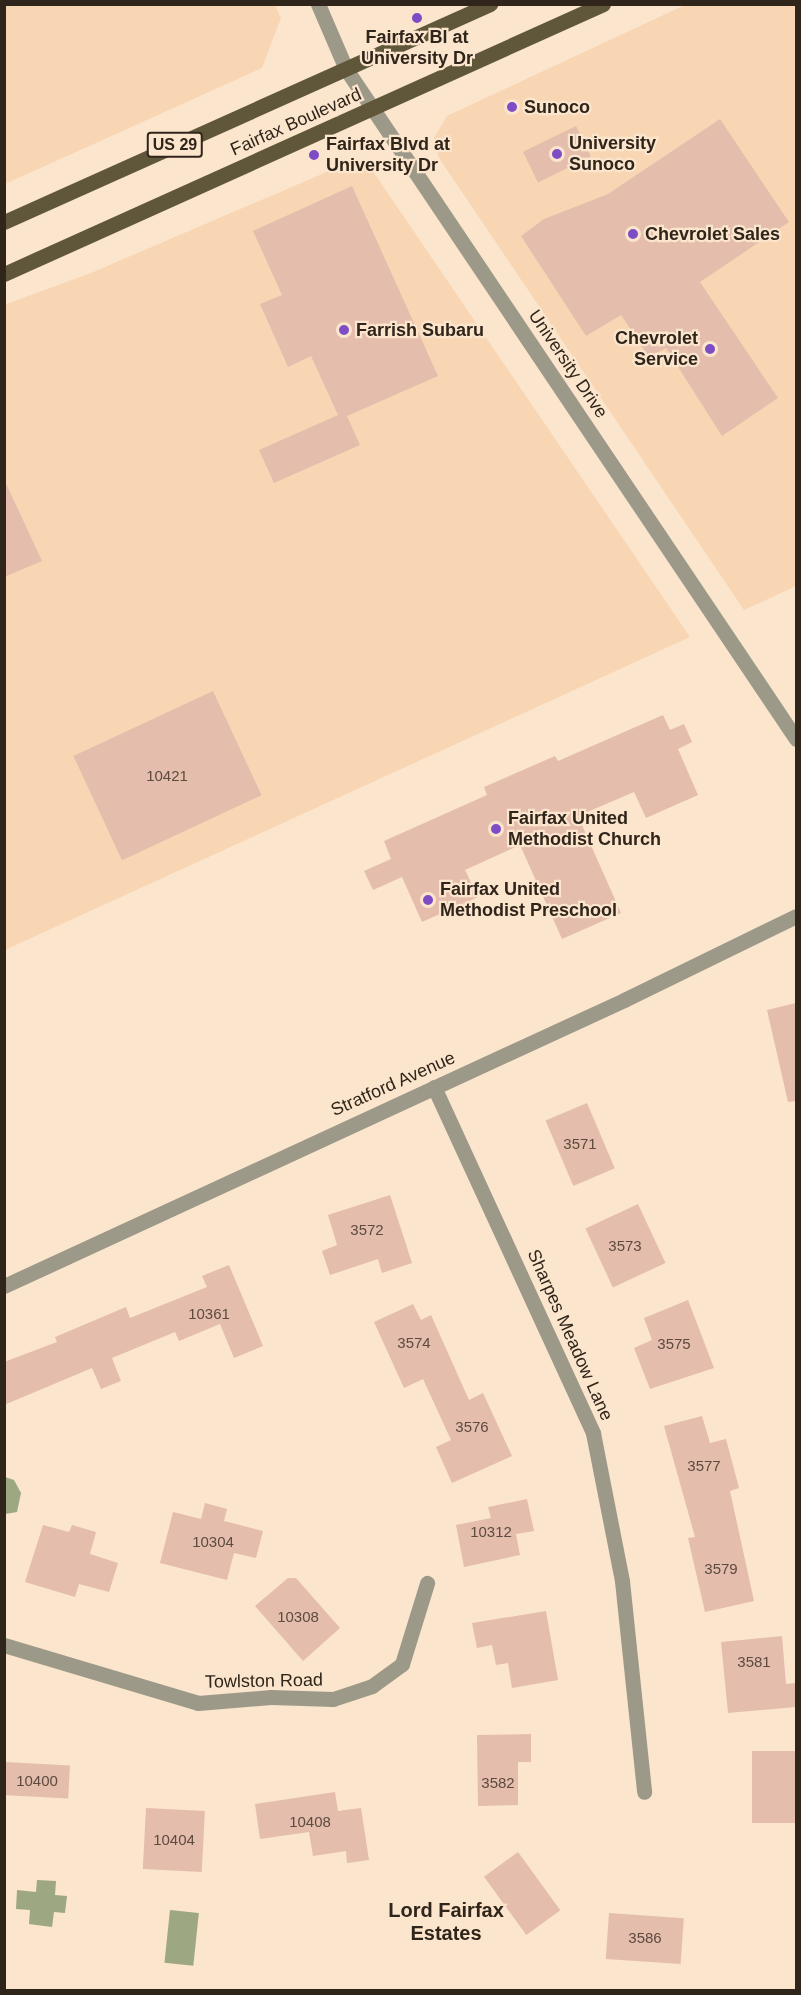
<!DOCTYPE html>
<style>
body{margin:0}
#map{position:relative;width:801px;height:1995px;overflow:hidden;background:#fbe5cd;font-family:Helvetica,sans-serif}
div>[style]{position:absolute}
.built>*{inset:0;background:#f8d6b3}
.water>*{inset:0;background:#9da781;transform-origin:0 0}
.building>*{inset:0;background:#e4bdad;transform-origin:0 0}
.minor>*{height:15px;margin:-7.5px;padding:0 7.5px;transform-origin:7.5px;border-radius:7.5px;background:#9d9988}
.tertiary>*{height:15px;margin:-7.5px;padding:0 7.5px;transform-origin:7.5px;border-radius:7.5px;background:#9d9988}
.primary>*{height:15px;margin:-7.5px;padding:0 7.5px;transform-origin:7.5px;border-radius:7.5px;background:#60573a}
.dots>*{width:16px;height:16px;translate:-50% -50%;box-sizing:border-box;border:3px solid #fbe5cd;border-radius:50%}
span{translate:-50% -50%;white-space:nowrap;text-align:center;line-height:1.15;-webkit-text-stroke:4.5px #fbe5cd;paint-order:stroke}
.number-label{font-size:15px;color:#5d4b3f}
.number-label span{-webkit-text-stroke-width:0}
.shield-label span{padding:2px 4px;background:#fbe5cd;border:2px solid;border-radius:4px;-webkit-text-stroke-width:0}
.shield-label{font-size:16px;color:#30251a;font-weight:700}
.poi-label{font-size:18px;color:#30251a;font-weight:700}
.left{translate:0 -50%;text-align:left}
.right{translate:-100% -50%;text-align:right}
.street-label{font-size:18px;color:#30251a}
.neighbourhood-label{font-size:20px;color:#30251a;font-weight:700}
.frame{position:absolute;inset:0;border:6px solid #30251a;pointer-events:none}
</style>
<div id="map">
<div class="built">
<i style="clip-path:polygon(4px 5px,275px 5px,281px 18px,262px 68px,5px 184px)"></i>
<i style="clip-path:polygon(685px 5px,796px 5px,796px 586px,744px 610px,439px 158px,434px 138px,447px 116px)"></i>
<i style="clip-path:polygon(343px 165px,370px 167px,690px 637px,5px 950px,4px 305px,91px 273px)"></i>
</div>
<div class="water">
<i style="clip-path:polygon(5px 1477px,14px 1480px,21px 1493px,17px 1512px,5px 1514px)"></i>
<i style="clip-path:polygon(37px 1880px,56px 1881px,55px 1895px,67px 1896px,65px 1913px,54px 1912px,52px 1927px,29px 1924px,30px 1910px,16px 1909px,17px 1890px,36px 1892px)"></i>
<i style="left:170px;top:1910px;width:29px;height:53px;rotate:6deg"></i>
</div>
<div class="building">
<i style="clip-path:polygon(720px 119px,789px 222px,700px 282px,778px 398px,722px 436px,666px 348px,649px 357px,621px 315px,586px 336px,521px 236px,544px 219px,608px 194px)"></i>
<i style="left:576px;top:126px;width:34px;height:59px;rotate:64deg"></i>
<i style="clip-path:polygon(352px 186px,438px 376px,347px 416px,360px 445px,274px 483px,259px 450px,338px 415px,311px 356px,288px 367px,260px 304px,282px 295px,253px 231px)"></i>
<i style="clip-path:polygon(4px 479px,42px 561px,4px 577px)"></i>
<i style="left:213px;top:691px;width:115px;height:154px;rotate:65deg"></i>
<i style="clip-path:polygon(663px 715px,670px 730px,684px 724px,692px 742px,678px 749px,698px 795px,646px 818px,634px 792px,578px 816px,621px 913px,562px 939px,520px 845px,465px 870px,478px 897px,422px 922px,402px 877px,373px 890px,364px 871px,391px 859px,384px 841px,487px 795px,484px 787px,555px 756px,558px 761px)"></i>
<i style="clip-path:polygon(796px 1003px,796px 1101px,788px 1102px,767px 1010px)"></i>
<i style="left:587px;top:1103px;width:71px;height:45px;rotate:67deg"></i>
<i style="clip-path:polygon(390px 1195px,412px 1263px,382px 1273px,378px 1259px,330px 1275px,322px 1251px,337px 1245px,328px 1215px)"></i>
<i style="left:638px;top:1204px;width:65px;height:58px;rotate:65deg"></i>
<i style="clip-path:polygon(229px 1265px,263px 1346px,234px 1358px,220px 1324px,179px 1341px,175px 1332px,112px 1358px,121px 1381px,101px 1389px,92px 1368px,4px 1405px,4px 1362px,57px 1342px,55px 1337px,126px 1307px,130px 1318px,207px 1287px,202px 1276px)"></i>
<i style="clip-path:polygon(688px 1300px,714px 1368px,650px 1389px,634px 1348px,652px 1340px,644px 1318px)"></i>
<i style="clip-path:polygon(413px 1304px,421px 1320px,431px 1315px,469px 1400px,483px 1393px,512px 1456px,452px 1483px,436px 1447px,451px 1440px,423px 1379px,404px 1388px,374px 1322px)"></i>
<i style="clip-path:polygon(702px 1416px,710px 1443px,726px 1439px,739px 1488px,730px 1491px,754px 1601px,705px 1612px,688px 1538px,695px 1537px,664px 1426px)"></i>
<i style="clip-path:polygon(527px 1499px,534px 1531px,516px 1534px,520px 1555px,464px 1567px,456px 1525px,491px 1518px,488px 1507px)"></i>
<i style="clip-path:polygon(205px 1503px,227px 1509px,224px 1521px,263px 1531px,256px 1558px,234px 1553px,227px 1580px,160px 1563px,173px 1512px,201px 1519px)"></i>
<i style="clip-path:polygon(43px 1525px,69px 1532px,72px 1525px,96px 1532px,90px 1554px,118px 1563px,109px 1592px,79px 1584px,75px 1597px,25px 1582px)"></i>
<i style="clip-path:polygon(288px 1578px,296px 1578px,340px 1628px,303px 1661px,255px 1606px)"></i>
<i style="clip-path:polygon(546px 1611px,558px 1680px,512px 1688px,508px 1663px,496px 1665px,492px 1645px,477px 1648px,472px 1623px)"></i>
<i style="clip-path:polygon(782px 1636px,786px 1684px,796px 1683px,796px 1707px,728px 1713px,721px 1642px)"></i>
<i style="clip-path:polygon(531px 1734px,531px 1762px,518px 1762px,518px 1805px,478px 1806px,477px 1735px)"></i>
<i style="left:796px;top:1751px;width:72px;height:44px;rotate:90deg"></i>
<i style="left:4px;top:1762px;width:66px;height:33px;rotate:3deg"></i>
<i style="clip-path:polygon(335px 1792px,338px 1811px,361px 1808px,369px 1860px,347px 1863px,346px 1851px,313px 1856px,309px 1832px,260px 1839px,255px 1804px)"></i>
<i style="left:146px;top:1808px;width:59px;height:61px;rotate:3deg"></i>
<i style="left:518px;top:1852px;width:72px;height:42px;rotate:54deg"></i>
<i style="left:609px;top:1913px;width:75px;height:46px;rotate:4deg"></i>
</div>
<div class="minor">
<i style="left:318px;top:4px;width:71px;rotate:66.7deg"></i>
<i style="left:434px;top:1087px;width:381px;rotate:65.3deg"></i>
<i style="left:593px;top:1433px;width:151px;rotate:78.9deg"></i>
<i style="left:622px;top:1581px;width:212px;rotate:84deg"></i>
<i style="left:4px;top:1286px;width:683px;rotate:-24.76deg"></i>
<i style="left:624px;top:1000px;width:191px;rotate:-26deg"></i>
<i style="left:4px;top:1645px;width:202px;rotate:16.6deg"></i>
<i style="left:198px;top:1703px;width:73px;rotate:-4.7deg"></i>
<i style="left:271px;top:1697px;width:62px;rotate:1.8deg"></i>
<i style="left:333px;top:1699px;width:41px;rotate:-18.4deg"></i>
<i style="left:372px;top:1686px;width:37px;rotate:-36deg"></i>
<i style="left:402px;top:1664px;width:85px;rotate:-72.8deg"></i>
</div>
<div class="tertiary">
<i style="left:346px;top:69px;width:807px;rotate:56.11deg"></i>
</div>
<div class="primary">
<i style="left:4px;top:222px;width:533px;rotate:-24.16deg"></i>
<i style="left:4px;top:274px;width:657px;rotate:-24.26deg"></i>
</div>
<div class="dots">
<i style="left:417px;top:18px;background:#7e4dc5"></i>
<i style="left:512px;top:107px;background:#7e4dc5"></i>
<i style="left:557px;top:154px;background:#7e4dc5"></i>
<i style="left:314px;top:155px;background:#7e4dc5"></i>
<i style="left:633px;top:234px;background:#7e4dc5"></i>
<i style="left:344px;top:330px;background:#7e4dc5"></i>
<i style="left:710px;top:349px;background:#7e4dc5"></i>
<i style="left:496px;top:829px;background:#7e4dc5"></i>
<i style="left:428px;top:900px;background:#7e4dc5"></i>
</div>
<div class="number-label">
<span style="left:167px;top:776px">10421</span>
<span style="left:580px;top:1144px">3571</span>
<span style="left:367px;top:1230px">3572</span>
<span style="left:625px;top:1246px">3573</span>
<span style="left:209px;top:1314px">10361</span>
<span style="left:414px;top:1343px">3574</span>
<span style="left:674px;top:1344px">3575</span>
<span style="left:472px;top:1427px">3576</span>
<span style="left:704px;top:1466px">3577</span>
<span style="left:491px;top:1532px">10312</span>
<span style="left:213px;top:1542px">10304</span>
<span style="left:721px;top:1569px">3579</span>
<span style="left:298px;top:1617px">10308</span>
<span style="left:754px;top:1662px">3581</span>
<span style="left:37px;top:1781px">10400</span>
<span style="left:498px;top:1783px">3582</span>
<span style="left:310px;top:1822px">10408</span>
<span style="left:174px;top:1840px">10404</span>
<span style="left:645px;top:1938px">3586</span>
</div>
<div class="shield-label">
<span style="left:175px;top:145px">US 29</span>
</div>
<div class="poi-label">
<span style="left:417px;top:48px">Fairfax Bl at<br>University Dr</span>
<span class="left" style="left:524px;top:107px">Sunoco</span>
<span class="left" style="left:569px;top:154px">University<br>Sunoco</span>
<span class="left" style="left:326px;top:155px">Fairfax Blvd at<br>University Dr</span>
<span class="left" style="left:645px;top:234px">Chevrolet Sales</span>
<span class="left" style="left:356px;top:330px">Farrish Subaru</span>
<span class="right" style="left:698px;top:349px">Chevrolet<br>Service</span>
<span class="left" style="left:508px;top:829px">Fairfax United<br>Methodist Church</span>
<span class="left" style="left:440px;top:900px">Fairfax United<br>Methodist Preschool</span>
</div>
<div class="street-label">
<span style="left:296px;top:122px;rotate:-24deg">Fairfax Boulevard</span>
<span style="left:568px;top:364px;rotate:56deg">University Drive</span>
<span style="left:393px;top:1084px;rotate:-24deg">Stratford Avenue</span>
<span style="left:570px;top:1335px;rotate:66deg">Sharpes Meadow Lane</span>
<span style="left:264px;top:1681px;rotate:-1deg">Towlston Road</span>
</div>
<div class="neighbourhood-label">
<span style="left:446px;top:1922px">Lord Fairfax<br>Estates</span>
</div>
<div class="frame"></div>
</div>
